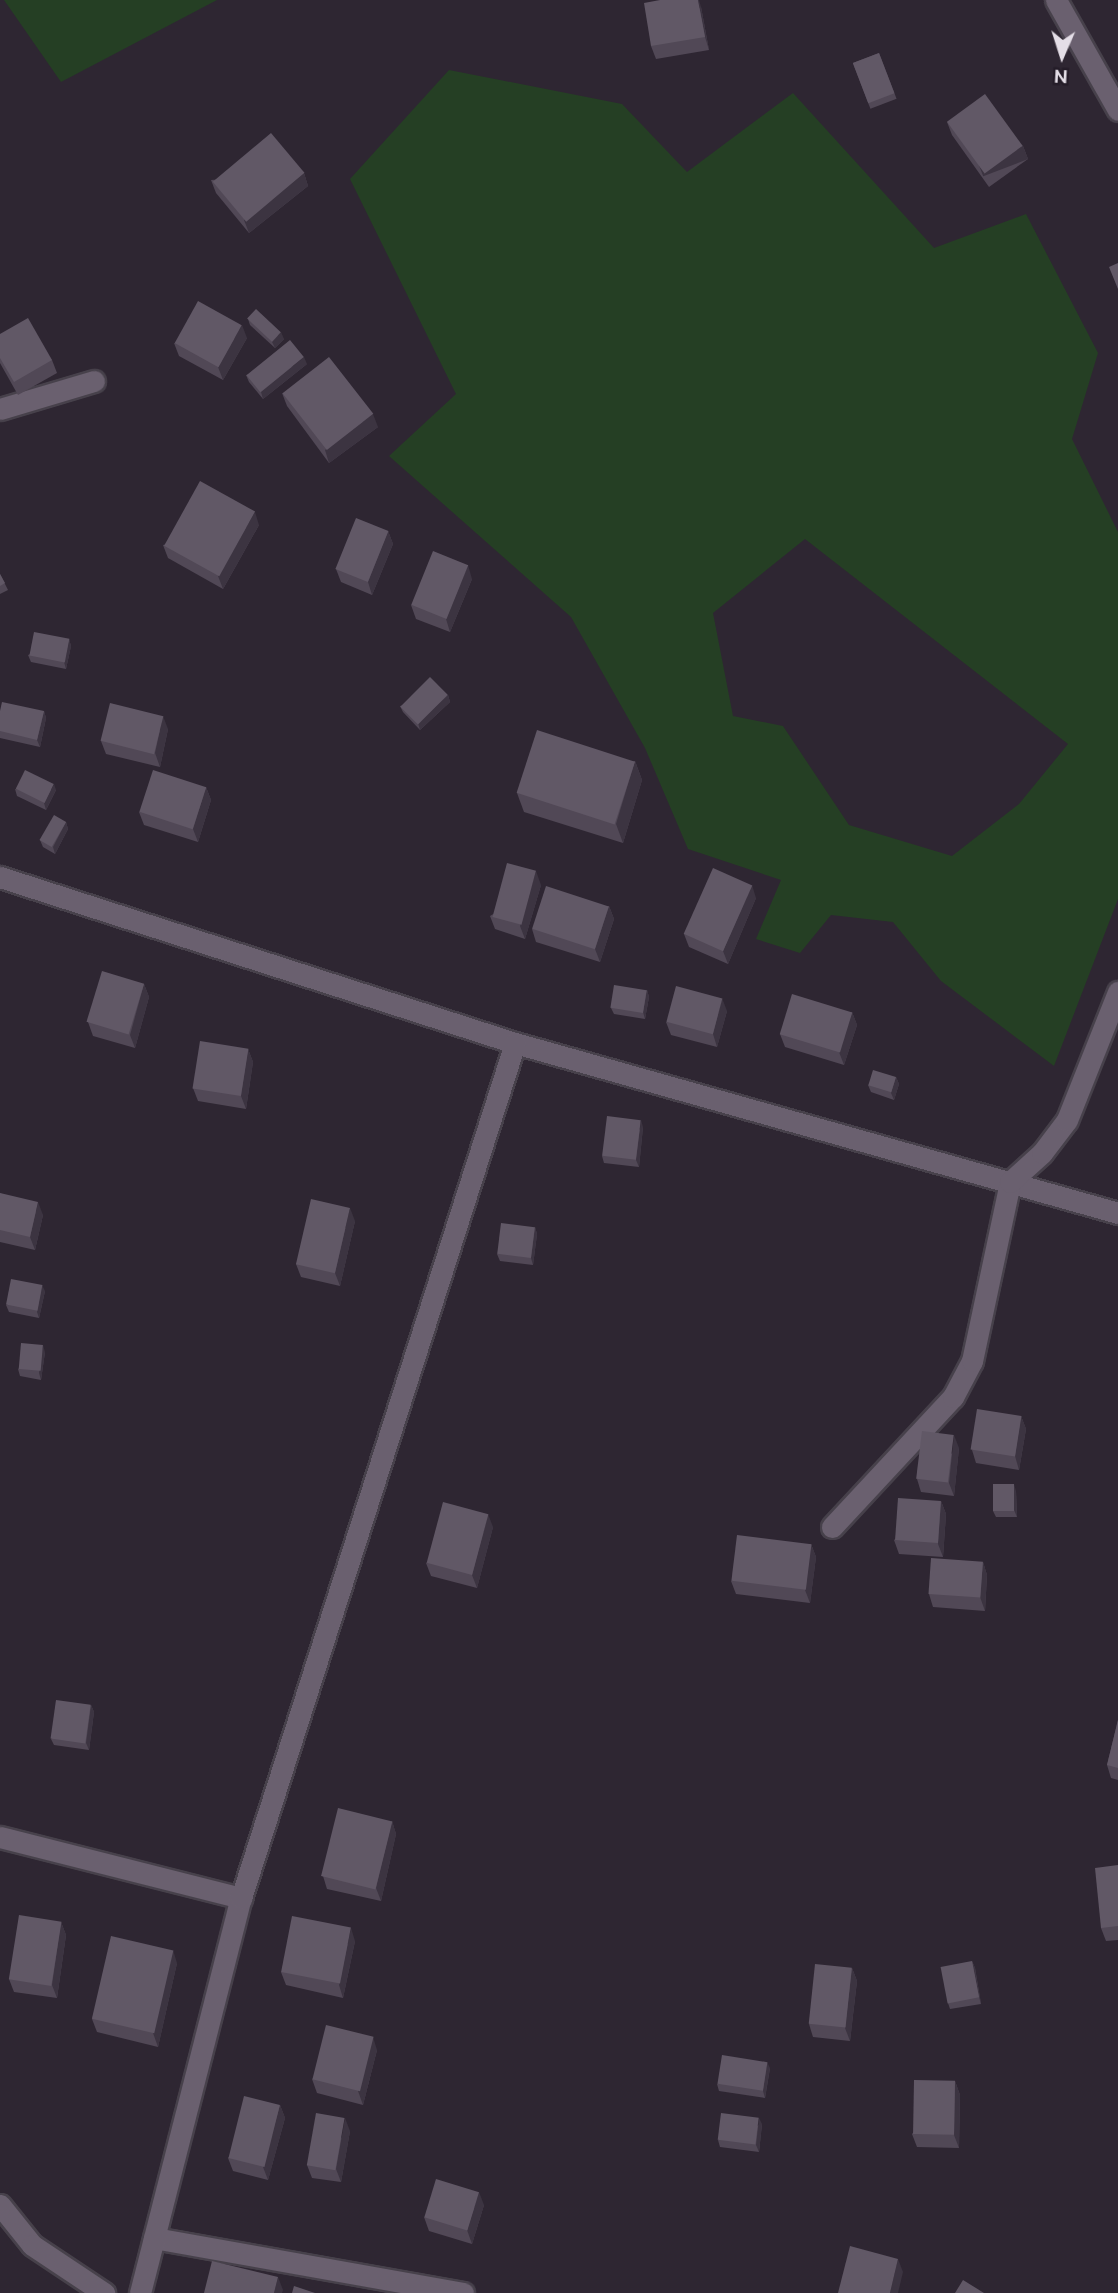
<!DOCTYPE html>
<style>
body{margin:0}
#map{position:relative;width:1118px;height:2293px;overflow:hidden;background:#2e2632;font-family:Ubuntu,sans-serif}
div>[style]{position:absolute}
.green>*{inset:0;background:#253f24}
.roads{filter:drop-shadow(2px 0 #47414b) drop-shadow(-2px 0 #47414b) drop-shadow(0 2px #47414b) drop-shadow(0 -2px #47414b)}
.minor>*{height:21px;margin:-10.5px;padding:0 10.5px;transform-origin:10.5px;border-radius:10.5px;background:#6a606f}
.wall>*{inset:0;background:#514856;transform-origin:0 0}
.shaded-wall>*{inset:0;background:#3c3441;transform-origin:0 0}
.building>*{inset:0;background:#615866;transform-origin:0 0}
span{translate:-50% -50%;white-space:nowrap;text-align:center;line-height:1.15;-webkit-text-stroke:5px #241c28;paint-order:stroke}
.north{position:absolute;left:1027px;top:21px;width:70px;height:70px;-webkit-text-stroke:5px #241c28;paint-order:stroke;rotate:183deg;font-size:19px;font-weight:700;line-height:28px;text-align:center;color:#e4dee7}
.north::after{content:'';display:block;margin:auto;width:24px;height:32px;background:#e4dee7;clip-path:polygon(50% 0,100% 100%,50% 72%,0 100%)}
</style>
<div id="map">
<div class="green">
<i style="clip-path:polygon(4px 0,217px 0,61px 82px)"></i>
<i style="clip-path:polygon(evenodd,449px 70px,622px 104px,687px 172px,793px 93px,934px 248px,1026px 214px,1098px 353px,1072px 439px,1118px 532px,1118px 899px,1054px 1066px,941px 981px,893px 922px,831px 915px,800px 953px,756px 939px,781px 880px,688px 849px,645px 748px,571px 617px,389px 456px,456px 394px,350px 179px,449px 70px,805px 539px,1068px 744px,1019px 804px,952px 856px,849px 825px,783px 726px,733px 716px,713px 613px,805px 539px)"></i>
</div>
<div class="roads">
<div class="minor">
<i style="left:1056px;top:0;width:126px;rotate:60.6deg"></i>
<i style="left:0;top:409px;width:98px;rotate:-16.6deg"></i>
<i style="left:0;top:877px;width:541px;rotate:17.87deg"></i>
<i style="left:515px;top:1043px;width:627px;rotate:15.74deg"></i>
<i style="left:832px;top:1527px;width:178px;rotate:-47.1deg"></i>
<i style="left:953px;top:1397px;width:41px;rotate:-62.2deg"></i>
<i style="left:972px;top:1361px;width:183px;rotate:-78deg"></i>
<i style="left:1010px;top:1182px;width:43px;rotate:-42.2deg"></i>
<i style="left:1042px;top:1153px;width:41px;rotate:-52.9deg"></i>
<i style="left:1067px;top:1120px;width:138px;rotate:-68.3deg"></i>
<i style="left:0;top:1837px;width:249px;rotate:14.2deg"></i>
<i style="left:0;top:2205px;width:51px;rotate:51.3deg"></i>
<i style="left:32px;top:2245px;width:87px;rotate:33.7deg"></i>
<i style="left:154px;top:2238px;width:314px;rotate:10.1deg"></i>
<i style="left:140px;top:2293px;width:408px;rotate:-75.7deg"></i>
<i style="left:241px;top:1898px;width:898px;rotate:-72.23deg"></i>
</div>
</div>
<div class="wall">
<i style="clip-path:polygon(701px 7px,709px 50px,656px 59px,651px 46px)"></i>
<i style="left:879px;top:53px;width:49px;height:28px;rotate:69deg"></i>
<i style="clip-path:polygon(947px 122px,1023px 146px,1028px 159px,989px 187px,952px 135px)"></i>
<i style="clip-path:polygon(304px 173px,308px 186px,249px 233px,216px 193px,211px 180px)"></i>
<i style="clip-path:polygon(248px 319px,284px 339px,275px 348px,250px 325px)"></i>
<i style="clip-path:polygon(0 334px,52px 360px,57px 373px,18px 395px,0 363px)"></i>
<i style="clip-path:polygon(247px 338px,223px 380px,179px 356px,174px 343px)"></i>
<i style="clip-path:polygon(307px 364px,263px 399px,249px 382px,246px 375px)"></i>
<i style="clip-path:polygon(282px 393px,378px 427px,329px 463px,287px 406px)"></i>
<i style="clip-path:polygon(259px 525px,223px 589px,168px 558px,163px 545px)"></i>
<i style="clip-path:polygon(388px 531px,393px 544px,372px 595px,341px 582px,336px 569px)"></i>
<i style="clip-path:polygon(0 574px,8px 590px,0 594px)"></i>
<i style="clip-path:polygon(472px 579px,450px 632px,416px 619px,411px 605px)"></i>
<i style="clip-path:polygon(69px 639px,71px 646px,66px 669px,31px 662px,28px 655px)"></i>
<i style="clip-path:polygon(448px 695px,450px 702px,420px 730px,403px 712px,400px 706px)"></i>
<i style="clip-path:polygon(0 711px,44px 711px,46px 718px,40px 747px,0 738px)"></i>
<i style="clip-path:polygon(168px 729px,160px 767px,106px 754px,101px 741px)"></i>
<i style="clip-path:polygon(635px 761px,642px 780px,623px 843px,524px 812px,517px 793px)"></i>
<i style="clip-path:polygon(206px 787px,211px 800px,198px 842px,144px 825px,139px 812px)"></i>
<i style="clip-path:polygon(15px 789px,56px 790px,46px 810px,17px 796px)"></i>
<i style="clip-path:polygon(66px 822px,68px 829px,55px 854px,43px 847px,40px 840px)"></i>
<i style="clip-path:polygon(541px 885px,525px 939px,495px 929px,490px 916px)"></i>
<i style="clip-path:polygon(756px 898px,728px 964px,689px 947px,684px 934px)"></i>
<i style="clip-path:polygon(609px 906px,614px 919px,600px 962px,536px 942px,532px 929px)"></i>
<i style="clip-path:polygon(144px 984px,149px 997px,135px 1048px,93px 1036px,88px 1022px)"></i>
<i style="clip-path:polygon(647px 990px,649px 997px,645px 1019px,614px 1014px,611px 1008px)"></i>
<i style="clip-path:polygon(727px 1011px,717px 1047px,671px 1035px,666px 1022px)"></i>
<i style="clip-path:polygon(852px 1012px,857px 1025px,844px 1065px,785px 1047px,780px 1034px)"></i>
<i style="clip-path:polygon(248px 1049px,253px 1062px,246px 1109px,198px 1101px,193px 1088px)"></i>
<i style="clip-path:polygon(896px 1077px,899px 1084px,894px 1100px,871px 1092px,868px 1085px)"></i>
<i style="clip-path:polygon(643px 1127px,639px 1167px,604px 1163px,602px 1156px)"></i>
<i style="clip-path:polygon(0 1193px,43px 1215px,35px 1250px,0 1242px)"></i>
<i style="clip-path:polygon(355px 1221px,340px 1286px,301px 1277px,296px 1264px)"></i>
<i style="clip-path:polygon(535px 1227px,537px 1234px,533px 1265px,500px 1261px,497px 1254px)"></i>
<i style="clip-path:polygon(45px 1291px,39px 1318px,9px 1312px,6px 1305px)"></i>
<i style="clip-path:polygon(45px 1352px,41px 1380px,20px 1376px,18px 1369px)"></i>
<i style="clip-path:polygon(1021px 1416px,1026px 1429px,1019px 1470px,976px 1463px,972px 1450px)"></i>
<i style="clip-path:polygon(959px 1448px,954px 1496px,921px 1492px,917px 1479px)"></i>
<i style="clip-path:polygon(1016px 1491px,1017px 1517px,996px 1517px,993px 1511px)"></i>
<i style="clip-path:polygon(941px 1501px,946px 1514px,943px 1557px,899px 1554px,894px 1540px)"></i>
<i style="clip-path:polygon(493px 1527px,477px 1588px,431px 1576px,426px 1563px)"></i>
<i style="clip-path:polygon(811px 1544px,816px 1557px,810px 1603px,736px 1594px,731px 1581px)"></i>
<i style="clip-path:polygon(983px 1562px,987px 1575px,985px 1611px,933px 1607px,929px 1594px)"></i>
<i style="clip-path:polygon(91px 1705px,94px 1712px,89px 1750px,54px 1745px,51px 1739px)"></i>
<i style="clip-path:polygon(1118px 1720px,1118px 1780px,1111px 1778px,1107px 1765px)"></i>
<i style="clip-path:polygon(392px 1821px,396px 1834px,381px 1901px,327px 1889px,323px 1876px)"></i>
<i style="clip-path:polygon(1118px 1865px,1118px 1940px,1106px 1941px,1101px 1928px)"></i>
<i style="clip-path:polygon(61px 1922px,66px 1935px,57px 1998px,14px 1992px,9px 1979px)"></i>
<i style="clip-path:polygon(355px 1941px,343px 1998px,286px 1985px,281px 1972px)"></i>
<i style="clip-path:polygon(972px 1961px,975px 1968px,981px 2004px,950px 2009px,948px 2003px)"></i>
<i style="clip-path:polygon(177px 1963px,158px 2047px,97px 2032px,92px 2019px)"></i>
<i style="clip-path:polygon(852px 1968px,857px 1981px,850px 2041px,813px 2037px,809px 2024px)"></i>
<i style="clip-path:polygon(377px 2050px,363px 2105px,317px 2093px,312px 2079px)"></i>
<i style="clip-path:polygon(770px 2068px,765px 2098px,719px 2091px,717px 2084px)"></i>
<i style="clip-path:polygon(955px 2081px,960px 2095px,959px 2148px,917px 2147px,912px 2134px)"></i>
<i style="clip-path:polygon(280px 2105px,285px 2118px,268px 2180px,233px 2171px,228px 2158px)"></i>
<i style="clip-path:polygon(762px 2124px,759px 2152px,720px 2147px,718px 2140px)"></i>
<i style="clip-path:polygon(350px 2131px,341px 2182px,312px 2178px,307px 2165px)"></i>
<i style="clip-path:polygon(484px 2205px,472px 2244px,429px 2231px,424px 2217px)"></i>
</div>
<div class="shaded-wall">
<i style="clip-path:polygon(698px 0,699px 0,701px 7px,709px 50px,705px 37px)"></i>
<i style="left:1023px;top:146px;width:14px;height:48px;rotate:69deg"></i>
<i style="clip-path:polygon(304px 173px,308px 186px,249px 233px,244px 220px)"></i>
<i style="clip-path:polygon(242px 325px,247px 338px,223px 380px,218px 367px)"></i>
<i style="clip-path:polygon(281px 332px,284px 339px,275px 348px,272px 342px)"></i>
<i style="clip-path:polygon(304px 357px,307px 364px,263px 399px,261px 392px)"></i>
<i style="clip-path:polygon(373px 414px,378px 427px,329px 463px,325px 450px)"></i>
<i style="clip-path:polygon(255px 512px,259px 525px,223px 589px,218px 576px)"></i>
<i style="clip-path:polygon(388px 531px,393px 544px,372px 595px,368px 582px)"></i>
<i style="clip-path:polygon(468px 565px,472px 579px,450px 632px,446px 619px)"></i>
<i style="clip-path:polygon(69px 639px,71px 646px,66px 669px,64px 662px)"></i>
<i style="clip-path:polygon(448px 695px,450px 702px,420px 730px,418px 723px)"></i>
<i style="clip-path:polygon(44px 711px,46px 718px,40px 747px,37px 740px)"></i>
<i style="clip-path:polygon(163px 716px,168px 729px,160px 767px,155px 753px)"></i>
<i style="clip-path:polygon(635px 761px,642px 780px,623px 843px,616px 824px)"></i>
<i style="clip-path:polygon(54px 784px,56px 790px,46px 810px,44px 803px)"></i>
<i style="clip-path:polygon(206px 787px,211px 800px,198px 842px,193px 829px)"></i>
<i style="clip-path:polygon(66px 822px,68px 829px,55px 854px,53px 847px)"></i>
<i style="clip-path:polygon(536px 871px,541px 885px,525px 939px,520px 926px)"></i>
<i style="clip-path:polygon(752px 885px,756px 898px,728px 964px,723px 951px)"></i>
<i style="clip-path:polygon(609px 906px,614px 919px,600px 962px,595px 949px)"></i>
<i style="clip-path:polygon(144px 984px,149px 997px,135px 1048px,130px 1035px)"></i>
<i style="clip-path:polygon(647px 990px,649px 997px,645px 1019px,643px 1012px)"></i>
<i style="clip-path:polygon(722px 998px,727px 1011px,717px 1047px,713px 1034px)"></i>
<i style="clip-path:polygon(852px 1012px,857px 1025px,844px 1065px,839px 1052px)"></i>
<i style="clip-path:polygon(248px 1049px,253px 1062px,246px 1109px,241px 1096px)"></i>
<i style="clip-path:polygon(896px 1077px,899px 1084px,894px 1100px,891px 1093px)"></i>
<i style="clip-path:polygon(641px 1120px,643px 1127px,639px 1167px,636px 1160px)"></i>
<i style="clip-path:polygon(38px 1202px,43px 1215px,35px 1250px,30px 1237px)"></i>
<i style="clip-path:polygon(350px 1208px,355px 1221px,340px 1286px,335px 1273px)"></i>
<i style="clip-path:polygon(535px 1227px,537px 1234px,533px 1265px,531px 1258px)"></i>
<i style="clip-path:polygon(42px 1285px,45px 1291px,39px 1318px,37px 1312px)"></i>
<i style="clip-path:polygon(43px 1345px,45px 1352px,41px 1380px,39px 1373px)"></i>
<i style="clip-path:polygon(1021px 1416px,1026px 1429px,1019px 1470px,1015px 1456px)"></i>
<i style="clip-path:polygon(954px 1435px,959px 1448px,954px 1496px,949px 1483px)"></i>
<i style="clip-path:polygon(1014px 1484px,1016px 1491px,1017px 1517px,1014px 1510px)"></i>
<i style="clip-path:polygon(941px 1501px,946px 1514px,943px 1557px,938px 1544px)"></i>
<i style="clip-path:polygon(488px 1514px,493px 1527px,477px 1588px,472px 1575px)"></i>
<i style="clip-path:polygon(811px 1544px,816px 1557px,810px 1603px,805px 1590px)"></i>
<i style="clip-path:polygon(983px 1562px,987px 1575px,985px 1611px,980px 1597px)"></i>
<i style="clip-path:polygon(91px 1705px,94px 1712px,89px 1750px,86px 1743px)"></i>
<i style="clip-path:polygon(392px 1821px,396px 1834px,381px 1901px,376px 1888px)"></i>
<i style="clip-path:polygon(61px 1922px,66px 1935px,57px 1998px,52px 1985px)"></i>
<i style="clip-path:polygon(351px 1928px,355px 1941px,343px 1998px,339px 1985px)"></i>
<i style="clip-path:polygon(173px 1950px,177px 1963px,158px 2047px,153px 2033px)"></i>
<i style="clip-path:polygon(972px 1961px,975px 1968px,981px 2004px,979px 1997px)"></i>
<i style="clip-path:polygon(852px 1968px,857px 1981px,850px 2041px,845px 2028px)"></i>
<i style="clip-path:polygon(373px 2037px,377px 2050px,363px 2105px,358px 2091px)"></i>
<i style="clip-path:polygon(767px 2062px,770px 2068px,765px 2098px,763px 2091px)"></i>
<i style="clip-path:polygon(955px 2081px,960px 2095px,959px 2148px,954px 2135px)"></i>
<i style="clip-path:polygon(280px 2105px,285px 2118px,268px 2180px,263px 2167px)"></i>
<i style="clip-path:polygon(345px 2118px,350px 2131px,341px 2182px,336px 2169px)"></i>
<i style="clip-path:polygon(759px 2118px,762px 2124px,759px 2152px,756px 2145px)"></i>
<i style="clip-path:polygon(479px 2192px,484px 2205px,472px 2244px,467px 2230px)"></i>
<i style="clip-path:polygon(898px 2259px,903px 2272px,898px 2293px,890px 2293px)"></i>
<i style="clip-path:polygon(278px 2277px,283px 2290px,282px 2293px,274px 2293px)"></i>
</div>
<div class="building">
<i style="clip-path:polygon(660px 0,698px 0,705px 37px,651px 46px,644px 3px)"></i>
<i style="left:879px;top:53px;width:43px;height:28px;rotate:69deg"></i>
<i style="left:985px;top:94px;width:64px;height:47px;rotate:54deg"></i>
<i style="left:271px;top:133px;width:52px;height:76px;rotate:50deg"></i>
<i style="clip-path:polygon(1118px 263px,1118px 289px,1109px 267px)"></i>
<i style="left:198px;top:301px;width:50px;height:48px;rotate:29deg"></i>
<i style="left:256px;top:309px;width:34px;height:13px;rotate:43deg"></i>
<i style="clip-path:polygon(28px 318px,52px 360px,14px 382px,0 358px,0 334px)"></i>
<i style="left:290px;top:340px;width:22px;height:56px;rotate:51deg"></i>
<i style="left:329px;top:357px;width:72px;height:59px;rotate:52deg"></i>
<i style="left:200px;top:481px;width:63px;height:74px;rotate:29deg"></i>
<i style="left:356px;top:518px;width:35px;height:55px;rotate:22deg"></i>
<i style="left:433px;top:551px;width:38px;height:58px;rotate:22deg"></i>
<i style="clip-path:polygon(0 574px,5px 583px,0 586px)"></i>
<i style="left:34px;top:632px;width:36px;height:24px;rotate:11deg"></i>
<i style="left:430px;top:677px;width:25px;height:42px;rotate:45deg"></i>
<i style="clip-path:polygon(2px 702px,44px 711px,37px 740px,0 731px,0 711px)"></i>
<i style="left:110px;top:703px;width:55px;height:39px;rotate:14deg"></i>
<i style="left:537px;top:730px;width:103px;height:66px;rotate:18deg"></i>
<i style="left:25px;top:770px;width:32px;height:21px;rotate:26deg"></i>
<i style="left:153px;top:770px;width:56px;height:44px;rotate:18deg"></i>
<i style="left:54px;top:815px;width:14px;height:29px;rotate:30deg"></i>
<i style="left:507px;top:863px;width:30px;height:56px;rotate:15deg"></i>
<i style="left:713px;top:868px;width:43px;height:72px;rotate:24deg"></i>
<i style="left:546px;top:886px;width:66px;height:45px;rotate:18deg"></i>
<i style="left:102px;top:971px;width:44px;height:53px;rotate:17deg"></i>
<i style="left:614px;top:985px;width:33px;height:23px;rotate:9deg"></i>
<i style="left:676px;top:986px;width:48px;height:37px;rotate:15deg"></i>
<i style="left:792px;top:994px;width:63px;height:42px;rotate:17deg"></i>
<i style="left:200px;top:1041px;width:49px;height:48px;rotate:9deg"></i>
<i style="left:873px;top:1070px;width:24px;height:16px;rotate:17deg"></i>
<i style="left:607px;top:1116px;width:34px;height:40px;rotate:7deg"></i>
<i style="clip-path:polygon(0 1193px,38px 1202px,30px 1237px,0 1230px)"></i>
<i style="left:311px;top:1199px;width:40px;height:67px;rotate:13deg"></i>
<i style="left:501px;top:1223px;width:34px;height:31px;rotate:7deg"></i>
<i style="left:11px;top:1279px;width:32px;height:26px;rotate:11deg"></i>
<i style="left:21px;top:1343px;width:22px;height:26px;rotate:5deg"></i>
<i style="left:977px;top:1409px;width:45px;height:41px;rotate:9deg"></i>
<i style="left:922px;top:1431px;width:32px;height:48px;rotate:7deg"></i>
<i style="left:993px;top:1484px;width:21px;height:27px"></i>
<i style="left:898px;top:1498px;width:43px;height:42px;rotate:4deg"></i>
<i style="left:443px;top:1502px;width:47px;height:63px;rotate:15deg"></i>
<i style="left:737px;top:1535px;width:75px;height:46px;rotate:7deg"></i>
<i style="left:931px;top:1558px;width:52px;height:36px;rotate:4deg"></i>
<i style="left:56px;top:1700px;width:35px;height:39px;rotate:8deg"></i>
<i style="clip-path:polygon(1118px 1720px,1118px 1768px,1107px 1765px)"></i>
<i style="left:338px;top:1808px;width:56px;height:70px;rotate:14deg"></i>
<i style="clip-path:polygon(1118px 1865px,1118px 1926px,1101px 1928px,1095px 1868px)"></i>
<i style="left:19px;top:1915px;width:43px;height:65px;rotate:9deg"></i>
<i style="left:292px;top:1916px;width:60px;height:57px;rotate:11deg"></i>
<i style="left:111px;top:1936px;width:64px;height:85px;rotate:13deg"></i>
<i style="left:972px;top:1961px;width:37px;height:32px;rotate:79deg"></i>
<i style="left:815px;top:1964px;width:37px;height:60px;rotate:6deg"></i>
<i style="left:326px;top:2025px;width:49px;height:56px;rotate:14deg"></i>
<i style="left:722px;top:2055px;width:46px;height:29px;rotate:9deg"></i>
<i style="left:914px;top:2080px;width:41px;height:54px;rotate:1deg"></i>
<i style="left:244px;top:2096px;width:37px;height:64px;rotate:14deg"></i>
<i style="left:316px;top:2113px;width:29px;height:53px;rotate:10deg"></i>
<i style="left:721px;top:2113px;width:38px;height:27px;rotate:7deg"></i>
<i style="left:436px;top:2179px;width:45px;height:40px;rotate:17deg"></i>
<i style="clip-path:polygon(850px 2246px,898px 2259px,890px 2293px,838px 2293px)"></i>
<i style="clip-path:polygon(212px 2261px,278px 2277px,274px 2293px,204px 2293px)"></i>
<i style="clip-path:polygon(963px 2280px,984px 2293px,955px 2293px)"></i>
<i style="clip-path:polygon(294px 2286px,315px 2293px,292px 2293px)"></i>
</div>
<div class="north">N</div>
</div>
